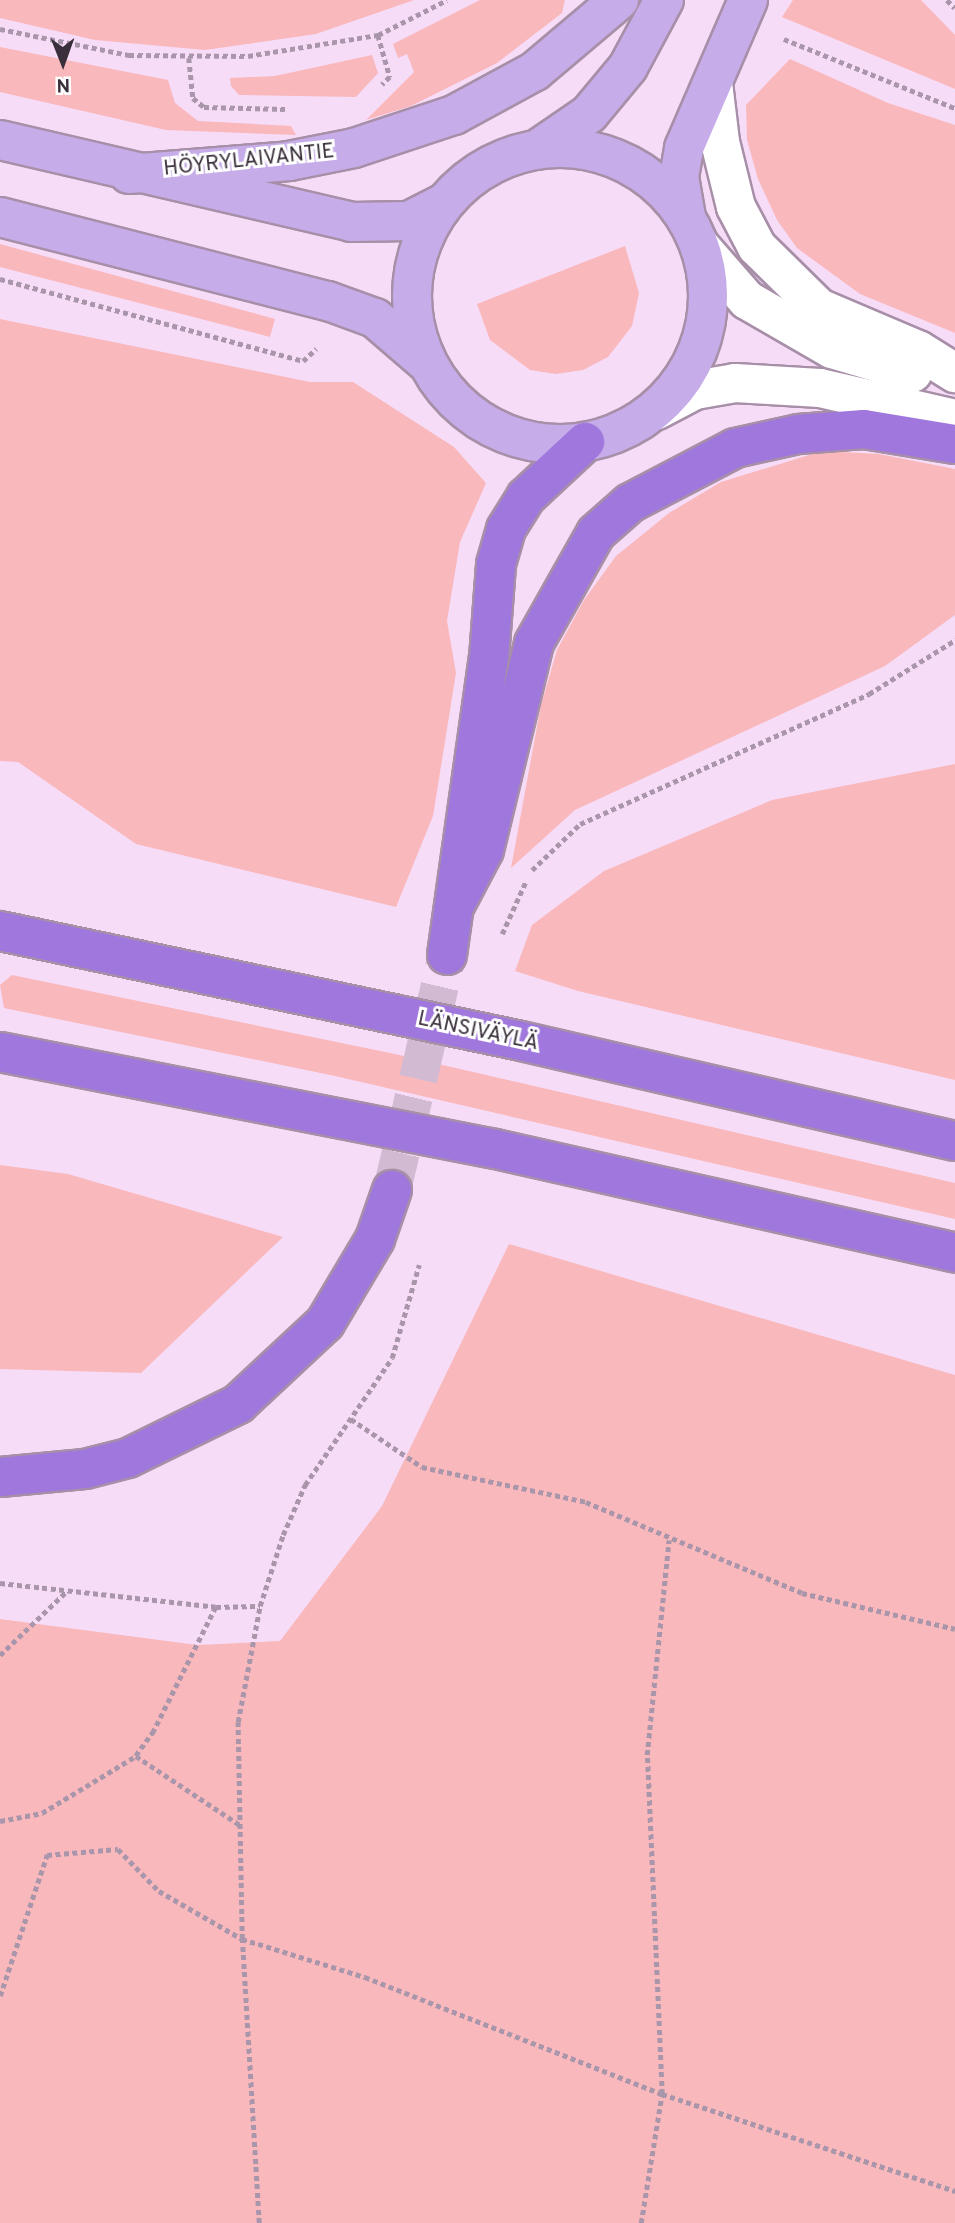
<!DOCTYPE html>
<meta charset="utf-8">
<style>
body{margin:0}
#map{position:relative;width:955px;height:2223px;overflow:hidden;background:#f7dcf8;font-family:Overpass,sans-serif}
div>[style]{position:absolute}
.green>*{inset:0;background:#f9b8bc}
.highway-tunnel>*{height:38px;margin-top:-19px;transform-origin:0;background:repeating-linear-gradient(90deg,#d1bad2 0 38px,transparent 0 57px)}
.path>*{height:4.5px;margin-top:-2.25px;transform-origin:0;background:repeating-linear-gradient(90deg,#aa96ab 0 5px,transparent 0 8.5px)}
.roads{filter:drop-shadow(2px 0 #a88fa8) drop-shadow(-2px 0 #a88fa8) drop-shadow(0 2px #a88fa8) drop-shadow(0 -2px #a88fa8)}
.secondary>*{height:38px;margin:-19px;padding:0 19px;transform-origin:19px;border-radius:19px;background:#fff}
.primary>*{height:38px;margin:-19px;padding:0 19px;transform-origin:19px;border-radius:19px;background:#c6adea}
.primary>.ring{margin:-19px;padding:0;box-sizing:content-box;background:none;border:38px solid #c6adea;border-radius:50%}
.highway>*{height:38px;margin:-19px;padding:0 19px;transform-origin:19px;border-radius:19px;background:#a077dc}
span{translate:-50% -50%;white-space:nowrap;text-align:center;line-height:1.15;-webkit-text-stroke:6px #fff;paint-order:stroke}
.street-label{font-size:21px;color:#3a303b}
.north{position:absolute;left:28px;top:28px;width:70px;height:70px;-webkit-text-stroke:5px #fff;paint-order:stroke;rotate:179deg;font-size:19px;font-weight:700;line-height:28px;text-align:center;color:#3a303b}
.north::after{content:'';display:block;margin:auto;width:24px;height:32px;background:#3a303b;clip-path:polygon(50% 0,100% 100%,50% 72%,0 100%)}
</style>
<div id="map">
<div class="green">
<i style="clip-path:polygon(0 0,414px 0,316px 34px,205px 50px,95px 40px,0 18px)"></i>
<i style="clip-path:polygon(480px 0,565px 0,562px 13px,497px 63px,411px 106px,366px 120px,414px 72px,407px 54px,398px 58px,393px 44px)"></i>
<i style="clip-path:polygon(793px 0,921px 0,955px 35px,955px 89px,782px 17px)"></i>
<i style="clip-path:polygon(0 47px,168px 80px,175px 103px,198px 121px,291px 126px,296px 135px,166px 130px,0 92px)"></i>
<i style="clip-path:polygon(372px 55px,378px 73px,356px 97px,239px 95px,231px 86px,230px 78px,275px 76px)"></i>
<i style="clip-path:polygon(790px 59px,888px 103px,955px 125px,955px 333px,860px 294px,797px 248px,777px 220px,758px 179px,747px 140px,746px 105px)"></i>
<i style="clip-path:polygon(0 244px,275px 319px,270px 337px,0 267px)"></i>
<i style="clip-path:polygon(625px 246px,639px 293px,632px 326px,608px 357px,583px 370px,556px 374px,530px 370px,490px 340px,477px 304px)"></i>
<i style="clip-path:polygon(0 319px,310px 382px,353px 382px,454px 447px,486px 483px,460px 542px,447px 621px,456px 673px,433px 816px,396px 907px,136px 844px,18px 762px,0 761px)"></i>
<i style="clip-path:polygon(822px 451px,879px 454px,955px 469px,955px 615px,885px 666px,575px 810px,511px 868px,541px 705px,557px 650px,584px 600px,616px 556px,669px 513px,721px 482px)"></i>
<i style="clip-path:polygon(955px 764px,955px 1080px,578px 991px,515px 971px,532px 925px,604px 871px,772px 800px)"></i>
<i style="clip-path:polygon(12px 975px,395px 1054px,955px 1183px,955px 1219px,335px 1076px,4px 1008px,0 985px)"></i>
<i style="clip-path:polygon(0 1165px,68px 1174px,283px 1237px,141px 1373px,0 1369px)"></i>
<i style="clip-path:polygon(509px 1244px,955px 1375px,955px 2223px,0 2223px,0 1619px,197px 1645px,280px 1641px,382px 1506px)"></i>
</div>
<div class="highway-tunnel">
<i style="left:392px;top:1190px;width:241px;rotate:-76.8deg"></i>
</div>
<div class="path">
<i style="left:947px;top:0;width:11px;rotate:45deg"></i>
<i style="left:0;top:29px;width:132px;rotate:11.4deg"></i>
<i style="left:129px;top:55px;width:119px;rotate:0.5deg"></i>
<i style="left:248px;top:56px;width:132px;rotate:-9.2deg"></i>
<i style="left:378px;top:35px;width:77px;rotate:-26.9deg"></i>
<i style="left:378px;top:35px;width:44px;rotate:74.1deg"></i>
<i style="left:390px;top:77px;width:11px;rotate:135deg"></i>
<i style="left:784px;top:39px;width:184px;rotate:22deg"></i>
<i style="left:189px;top:58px;width:40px;rotate:84.3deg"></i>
<i style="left:193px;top:98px;width:14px;rotate:39deg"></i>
<i style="left:204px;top:107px;width:81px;rotate:1.4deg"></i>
<i style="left:0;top:279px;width:314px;rotate:15.1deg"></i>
<i style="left:303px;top:361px;width:18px;rotate:-43deg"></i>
<i style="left:532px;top:870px;width:66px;rotate:-43.8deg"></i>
<i style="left:580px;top:824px;width:317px;rotate:-24.2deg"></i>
<i style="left:869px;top:694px;width:102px;rotate:-32.1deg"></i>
<i style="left:502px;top:934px;width:58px;rotate:-65.6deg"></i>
<i style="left:351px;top:1419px;width:86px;rotate:34.1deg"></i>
<i style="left:422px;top:1467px;width:168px;rotate:12deg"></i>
<i style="left:586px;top:1502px;width:234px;rotate:22.8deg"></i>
<i style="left:802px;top:1593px;width:157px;rotate:13.2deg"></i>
<i style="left:0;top:1583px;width:217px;rotate:6.3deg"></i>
<i style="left:216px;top:1607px;width:44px;rotate:-1.3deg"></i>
<i style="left:216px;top:1607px;width:139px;rotate:116.6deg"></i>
<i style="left:154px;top:1731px;width:31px;rotate:126deg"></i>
<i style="left:136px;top:1756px;width:125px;rotate:33.6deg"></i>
<i style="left:0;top:1655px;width:91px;rotate:-43.7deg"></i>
<i style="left:0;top:1821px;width:43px;rotate:-10.8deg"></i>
<i style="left:42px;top:1813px;width:110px;rotate:-31.2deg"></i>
<i style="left:0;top:1996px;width:149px;rotate:-71.6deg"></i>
<i style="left:47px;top:1855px;width:71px;rotate:-4.8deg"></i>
<i style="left:118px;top:1849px;width:59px;rotate:45.7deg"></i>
<i style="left:159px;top:1891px;width:96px;rotate:30deg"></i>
<i style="left:242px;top:1939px;width:129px;rotate:17.2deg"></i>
<i style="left:365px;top:1977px;width:319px;rotate:21.5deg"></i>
<i style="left:662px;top:2094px;width:309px;rotate:18.3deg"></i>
<i style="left:259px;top:2223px;width:285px;rotate:-93.4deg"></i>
<i style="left:242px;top:1939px;width:217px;rotate:-91.1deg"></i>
<i style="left:238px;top:1722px;width:118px;rotate:-79.3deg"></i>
<i style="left:260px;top:1606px;width:75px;rotate:-72.1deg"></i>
<i style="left:283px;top:1535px;width:55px;rotate:-66.3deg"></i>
<i style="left:305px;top:1485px;width:154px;rotate:-55.6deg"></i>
<i style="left:392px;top:1358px;width:97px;rotate:-73.8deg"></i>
<i style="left:641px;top:2223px;width:131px;rotate:-80.8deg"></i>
<i style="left:662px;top:2094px;width:339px;rotate:-92.5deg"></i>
<i style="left:647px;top:1755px;width:216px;rotate:-84.2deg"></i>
</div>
<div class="roads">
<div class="secondary">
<i style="left:713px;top:83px;width:59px;rotate:83.2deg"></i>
<i style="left:720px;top:142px;width:67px;rotate:76.2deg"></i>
<i style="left:736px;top:207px;width:45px;rotate:62.3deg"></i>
<i style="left:757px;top:247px;width:87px;rotate:44.5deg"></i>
<i style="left:819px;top:308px;width:108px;rotate:23deg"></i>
<i style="left:918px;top:350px;width:44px;rotate:31.9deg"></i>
<i style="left:700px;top:246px;width:72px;rotate:49deg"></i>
<i style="left:747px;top:300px;width:98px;rotate:30deg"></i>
<i style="left:832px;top:349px;width:84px;rotate:16.5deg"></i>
<i style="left:657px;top:410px;width:43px;rotate:-27.8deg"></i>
<i style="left:695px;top:390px;width:41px;rotate:-9.9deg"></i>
<i style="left:735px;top:383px;width:85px;rotate:3.4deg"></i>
<i style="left:820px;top:388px;width:139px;rotate:12.9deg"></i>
</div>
<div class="primary">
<i style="left:0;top:140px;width:360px;rotate:13.1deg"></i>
<i style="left:351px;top:222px;width:58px;rotate:-1deg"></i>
<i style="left:409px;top:221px;width:38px;rotate:-27deg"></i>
<i class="ring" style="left:412px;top:148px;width:258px;height:258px"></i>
<i style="left:538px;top:149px;width:62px;rotate:-34.5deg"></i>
<i style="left:589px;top:114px;width:61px;rotate:-50.3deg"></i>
<i style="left:628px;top:67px;width:76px;rotate:-61.8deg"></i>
<i style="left:129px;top:174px;width:161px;rotate:-4.6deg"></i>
<i style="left:289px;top:161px;width:66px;rotate:-11.3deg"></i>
<i style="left:354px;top:148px;width:105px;rotate:-18.3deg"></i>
<i style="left:454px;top:115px;width:92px;rotate:-28.5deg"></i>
<i style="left:535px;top:71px;width:110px;rotate:-40.2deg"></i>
<i style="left:0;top:217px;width:339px;rotate:14.4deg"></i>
<i style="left:328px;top:301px;width:50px;rotate:19.9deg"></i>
<i style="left:375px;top:318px;width:67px;rotate:40.8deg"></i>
<i style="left:686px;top:217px;width:41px;rotate:-99.9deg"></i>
<i style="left:679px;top:177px;width:29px;rotate:-80deg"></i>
<i style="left:684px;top:148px;width:161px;rotate:-66.6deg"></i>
</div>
<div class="highway">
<i style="left:455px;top:905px;width:62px;rotate:-62.2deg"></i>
<i style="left:484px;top:850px;width:213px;rotate:-76.4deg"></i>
<i style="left:534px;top:643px;width:126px;rotate:-60.6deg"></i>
<i style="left:596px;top:533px;width:45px;rotate:-41.4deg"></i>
<i style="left:630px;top:503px;width:119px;rotate:-27.6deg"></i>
<i style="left:735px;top:448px;width:65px;rotate:-12.5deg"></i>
<i style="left:798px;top:434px;width:66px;rotate:-4.3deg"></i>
<i style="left:864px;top:429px;width:92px;rotate:9.4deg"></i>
<i style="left:0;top:931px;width:532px;rotate:11.92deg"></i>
<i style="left:521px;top:1041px;width:445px;rotate:13deg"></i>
<i style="left:447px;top:955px;width:300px;rotate:-82deg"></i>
<i style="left:489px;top:658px;width:94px;rotate:-85.7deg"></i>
<i style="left:496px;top:564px;width:36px;rotate:-74deg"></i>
<i style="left:506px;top:529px;width:38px;rotate:-58deg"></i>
<i style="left:526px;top:497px;width:81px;rotate:-43deg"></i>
<i style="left:0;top:1052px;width:504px;rotate:11.09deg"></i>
<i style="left:495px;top:1149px;width:472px;rotate:12.7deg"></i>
<i style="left:0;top:1477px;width:85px;rotate:-5.4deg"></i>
<i style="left:85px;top:1469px;width:44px;rotate:-14.3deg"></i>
<i style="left:128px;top:1458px;width:123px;rotate:-26.1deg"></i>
<i style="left:238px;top:1404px;width:119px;rotate:-43deg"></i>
<i style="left:325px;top:1323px;width:98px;rotate:-59.2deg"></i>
<i style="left:375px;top:1239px;width:52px;rotate:-70.9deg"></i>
</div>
</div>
<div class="street-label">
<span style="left:249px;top:161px;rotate:-6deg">HÖYRYLAIVANTIE</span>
<span style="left:478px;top:1032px;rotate:12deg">LÄNSIVÄYLÄ</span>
</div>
<div class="north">N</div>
</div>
